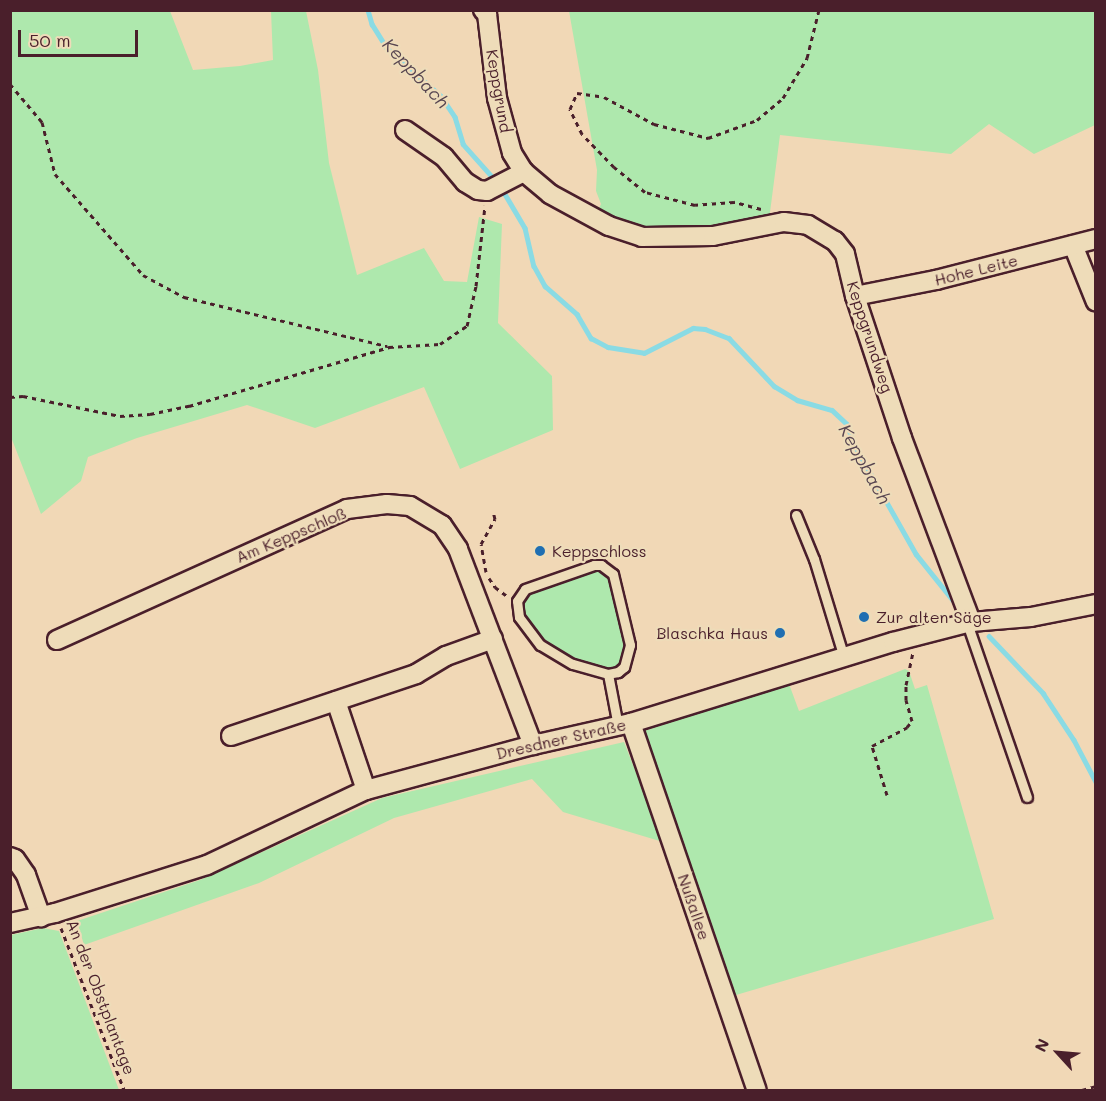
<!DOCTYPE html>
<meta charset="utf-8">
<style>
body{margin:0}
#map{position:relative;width:1106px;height:1101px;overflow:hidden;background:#f1d8b6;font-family:Mali,sans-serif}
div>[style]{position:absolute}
.green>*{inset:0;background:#aee8ad}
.stream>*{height:4.5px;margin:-2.25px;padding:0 2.25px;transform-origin:2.25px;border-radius:2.25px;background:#8adbe4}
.path>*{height:3px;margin-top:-1.5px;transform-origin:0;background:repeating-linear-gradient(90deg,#4a1f2b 0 4.5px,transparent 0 9px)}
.roads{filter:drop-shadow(2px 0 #4a1f2b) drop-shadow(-2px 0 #4a1f2b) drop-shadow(0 2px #4a1f2b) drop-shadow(0 -2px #4a1f2b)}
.lane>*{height:9px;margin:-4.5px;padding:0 4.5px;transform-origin:4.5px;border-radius:4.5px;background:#eedcb9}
.street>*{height:18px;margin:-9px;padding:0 9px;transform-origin:9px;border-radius:9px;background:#eedcb9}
.dots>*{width:16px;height:16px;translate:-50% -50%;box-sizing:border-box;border:3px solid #eedcb9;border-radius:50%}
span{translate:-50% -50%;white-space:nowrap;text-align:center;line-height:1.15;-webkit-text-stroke:4.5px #eedcb9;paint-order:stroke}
.street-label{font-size:16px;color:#4a1f2b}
.poi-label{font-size:16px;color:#4a1f2b}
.left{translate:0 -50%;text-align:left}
.right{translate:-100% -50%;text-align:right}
.water-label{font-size:18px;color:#574550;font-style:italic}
.frame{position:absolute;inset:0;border:12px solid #4a1f2b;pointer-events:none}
.north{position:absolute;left:1028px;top:1023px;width:60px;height:60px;-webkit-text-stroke:4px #eedcb9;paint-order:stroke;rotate:296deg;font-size:16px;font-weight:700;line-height:24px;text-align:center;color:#4a1f2b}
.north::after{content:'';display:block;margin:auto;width:21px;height:27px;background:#4a1f2b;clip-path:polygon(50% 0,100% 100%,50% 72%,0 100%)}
.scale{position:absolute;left:18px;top:30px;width:120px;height:27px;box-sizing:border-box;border:3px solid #4a1f2b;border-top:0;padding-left:8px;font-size:18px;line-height:21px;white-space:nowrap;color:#4a1f2b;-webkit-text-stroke:4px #eedcb9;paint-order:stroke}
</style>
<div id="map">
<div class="green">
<i style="clip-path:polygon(10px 11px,170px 11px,193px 70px,240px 66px,273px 60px,271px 11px,306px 11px,318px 70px,329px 163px,357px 275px,424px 248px,444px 281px,467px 282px,479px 217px,502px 224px,498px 323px,552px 376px,553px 430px,460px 469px,424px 387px,315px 428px,247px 405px,137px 438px,88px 457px,81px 481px,41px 514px,11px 437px)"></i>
<i style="clip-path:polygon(569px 11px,1095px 11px,1095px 125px,1034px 154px,989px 124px,951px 154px,780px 135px,769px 220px,711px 231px,643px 231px,597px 213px,601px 204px,596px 191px,597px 170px)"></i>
<i style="clip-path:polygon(595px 570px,609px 577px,626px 646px,621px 663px,611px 669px,580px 663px,555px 651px,531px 628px,521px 607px,522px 599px,534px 589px)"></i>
<i style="clip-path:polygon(905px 669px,909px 671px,915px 689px,927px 685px,994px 919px,736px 995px,644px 731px,789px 684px,799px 711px)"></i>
<i style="clip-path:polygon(624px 742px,663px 842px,563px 812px,532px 779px,394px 818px,259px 883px,84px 945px,77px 921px,200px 880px,382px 798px)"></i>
<i style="clip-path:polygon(43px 928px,59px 931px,119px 1090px,11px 1090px,11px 935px)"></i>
</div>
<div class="stream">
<i style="left:368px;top:10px;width:15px;rotate:74deg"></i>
<i style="left:372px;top:24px;width:28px;rotate:58deg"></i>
<i style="left:387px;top:48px;width:72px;rotate:41.6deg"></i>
<i style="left:441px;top:96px;width:25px;rotate:56deg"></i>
<i style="left:455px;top:117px;width:28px;rotate:73deg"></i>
<i style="left:463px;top:144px;width:51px;rotate:48.2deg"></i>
<i style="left:502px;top:189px;width:45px;rotate:59.5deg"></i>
<i style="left:525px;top:228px;width:39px;rotate:77deg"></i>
<i style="left:534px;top:266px;width:23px;rotate:61deg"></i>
<i style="left:545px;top:286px;width:43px;rotate:41.2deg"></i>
<i style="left:577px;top:314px;width:28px;rotate:60deg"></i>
<i style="left:591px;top:338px;width:19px;rotate:28deg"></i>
<i style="left:608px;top:347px;width:36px;rotate:9deg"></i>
<i style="left:644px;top:353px;width:55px;rotate:-27deg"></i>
<i style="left:693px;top:328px;width:12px;rotate:5deg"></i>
<i style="left:705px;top:329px;width:26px;rotate:21deg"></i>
<i style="left:729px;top:338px;width:66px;rotate:46.8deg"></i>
<i style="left:774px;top:386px;width:27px;rotate:31deg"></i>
<i style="left:797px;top:400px;width:36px;rotate:16deg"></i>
<i style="left:832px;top:410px;width:21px;rotate:43deg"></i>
<i style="left:847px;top:424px;width:23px;rotate:70deg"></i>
<i style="left:855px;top:446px;width:124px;rotate:60.5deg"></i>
<i style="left:916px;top:554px;width:64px;rotate:51.3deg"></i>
<i style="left:989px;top:636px;width:79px;rotate:46.5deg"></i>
<i style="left:1043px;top:693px;width:56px;rotate:56.6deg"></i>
<i style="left:1074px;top:740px;width:47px;rotate:62.4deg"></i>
</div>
<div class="path">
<i style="left:10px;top:84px;width:50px;rotate:49.9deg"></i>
<i style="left:42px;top:122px;width:54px;rotate:76deg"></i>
<i style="left:55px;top:174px;width:134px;rotate:48.9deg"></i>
<i style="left:143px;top:275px;width:47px;rotate:28.2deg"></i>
<i style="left:184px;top:297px;width:209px;rotate:13.6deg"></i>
<i style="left:761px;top:209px;width:28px;rotate:-165deg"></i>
<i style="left:734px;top:202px;width:39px;rotate:176deg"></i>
<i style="left:695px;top:205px;width:52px;rotate:-165.4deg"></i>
<i style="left:645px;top:192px;width:40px;rotate:-141deg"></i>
<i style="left:614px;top:167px;width:46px;rotate:-134.1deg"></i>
<i style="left:582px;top:134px;width:28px;rotate:-116deg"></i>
<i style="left:570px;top:109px;width:17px;rotate:-66deg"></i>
<i style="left:577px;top:93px;width:27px;rotate:8deg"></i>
<i style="left:604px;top:97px;width:57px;rotate:28.4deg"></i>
<i style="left:654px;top:124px;width:56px;rotate:14.5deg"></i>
<i style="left:708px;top:138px;width:52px;rotate:-20.2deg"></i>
<i style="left:757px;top:120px;width:34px;rotate:-40deg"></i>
<i style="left:783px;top:98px;width:47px;rotate:-59deg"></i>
<i style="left:807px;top:58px;width:49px;rotate:-76deg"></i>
<i style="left:10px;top:397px;width:13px;rotate:-4deg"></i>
<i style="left:23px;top:396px;width:99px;rotate:11.7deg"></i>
<i style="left:120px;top:416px;width:30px;rotate:-4deg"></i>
<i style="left:150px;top:414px;width:40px;rotate:-12deg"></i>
<i style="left:189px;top:406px;width:209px;rotate:-16.4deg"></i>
<i style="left:389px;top:347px;width:51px;rotate:-3.4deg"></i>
<i style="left:440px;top:344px;width:32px;rotate:-34deg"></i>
<i style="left:467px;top:326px;width:41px;rotate:-77.3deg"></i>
<i style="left:476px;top:286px;width:81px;rotate:-83.6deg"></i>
<i style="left:486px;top:572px;width:28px;rotate:-100deg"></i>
<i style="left:481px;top:544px;width:29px;rotate:-61deg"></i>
<i style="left:495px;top:519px;width:8px;rotate:-104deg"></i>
<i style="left:489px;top:578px;width:11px;rotate:56deg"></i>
<i style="left:495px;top:587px;width:15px;rotate:37deg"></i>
<i style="left:887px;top:795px;width:51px;rotate:-107deg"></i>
<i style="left:872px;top:746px;width:40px;rotate:-28deg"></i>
<i style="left:907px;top:727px;width:8px;rotate:-50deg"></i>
<i style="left:912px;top:721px;width:22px;rotate:-106deg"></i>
<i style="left:906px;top:700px;width:15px;rotate:-90deg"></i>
<i style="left:906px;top:685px;width:33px;rotate:-78deg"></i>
<i style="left:61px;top:928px;width:174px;rotate:68.7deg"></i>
<i style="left:1082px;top:1090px;width:15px;rotate:-16deg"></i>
</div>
<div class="roads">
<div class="lane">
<i style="left:796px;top:515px;width:48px;rotate:67.8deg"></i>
<i style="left:814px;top:559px;width:103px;rotate:73.1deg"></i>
<i style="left:967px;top:623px;width:184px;rotate:71deg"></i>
<i style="left:608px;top:674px;width:37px;rotate:-164deg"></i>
<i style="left:572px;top:664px;width:37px;rotate:-149deg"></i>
<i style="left:540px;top:645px;width:35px;rotate:-127deg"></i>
<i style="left:519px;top:617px;width:16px;rotate:-97deg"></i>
<i style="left:517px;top:601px;width:14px;rotate:-56deg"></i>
<i style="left:525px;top:589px;width:73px;rotate:-19.2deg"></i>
<i style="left:594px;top:565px;width:7px"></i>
<i style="left:601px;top:565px;width:15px;rotate:37deg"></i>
<i style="left:613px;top:574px;width:73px;rotate:76.5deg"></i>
<i style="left:630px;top:645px;width:23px;rotate:105deg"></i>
<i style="left:624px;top:667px;width:8px;rotate:140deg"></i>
<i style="left:618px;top:672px;width:10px;rotate:169deg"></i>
<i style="left:608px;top:674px;width:53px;rotate:79.1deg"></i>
</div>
<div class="street">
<i style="left:483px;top:10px;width:6px;rotate:45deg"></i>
<i style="left:487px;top:14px;width:85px;rotate:83.2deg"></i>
<i style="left:497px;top:98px;width:57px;rotate:74.7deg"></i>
<i style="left:512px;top:153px;width:22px;rotate:58deg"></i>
<i style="left:524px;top:172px;width:34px;rotate:40deg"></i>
<i style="left:550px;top:194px;width:67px;rotate:28.5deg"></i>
<i style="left:609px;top:226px;width:35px;rotate:18deg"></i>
<i style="left:642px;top:237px;width:71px;rotate:-0.8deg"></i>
<i style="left:713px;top:236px;width:72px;rotate:-11.2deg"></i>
<i style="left:784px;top:222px;width:24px;rotate:7deg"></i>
<i style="left:808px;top:225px;width:31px;rotate:31deg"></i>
<i style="left:835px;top:241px;width:16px;rotate:52deg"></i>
<i style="left:845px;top:254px;width:43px;rotate:76.6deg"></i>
<i style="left:855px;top:296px;width:150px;rotate:71.7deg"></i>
<i style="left:902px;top:438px;width:197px;rotate:69.4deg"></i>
<i style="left:405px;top:130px;width:47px;rotate:34.7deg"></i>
<i style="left:444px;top:157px;width:33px;rotate:50deg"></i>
<i style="left:465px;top:182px;width:15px;rotate:32deg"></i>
<i style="left:478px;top:190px;width:9px;rotate:6deg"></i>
<i style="left:487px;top:191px;width:42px;rotate:-27.2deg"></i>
<i style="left:1073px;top:245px;width:61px;rotate:68deg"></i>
<i style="left:855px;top:296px;width:83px;rotate:-11.2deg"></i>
<i style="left:936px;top:280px;width:165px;rotate:-14.4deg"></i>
<i style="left:57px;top:640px;width:318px;rotate:-24.3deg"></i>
<i style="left:347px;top:509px;width:40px;rotate:-7.1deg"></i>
<i style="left:387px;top:504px;width:23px;rotate:5deg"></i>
<i style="left:410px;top:506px;width:37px;rotate:31deg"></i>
<i style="left:442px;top:525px;width:29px;rotate:56deg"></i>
<i style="left:458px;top:549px;width:210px;rotate:69.1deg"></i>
<i style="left:336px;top:701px;width:94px;rotate:71.4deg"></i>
<i style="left:631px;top:723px;width:388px;rotate:71.1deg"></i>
<i style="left:231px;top:736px;width:195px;rotate:-18.5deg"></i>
<i style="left:416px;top:674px;width:35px;rotate:-31deg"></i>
<i style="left:446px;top:656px;width:50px;rotate:-19.9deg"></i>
<i style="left:10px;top:857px;width:5px;rotate:22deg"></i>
<i style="left:15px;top:859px;width:19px;rotate:55deg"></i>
<i style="left:26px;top:875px;width:45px;rotate:70.3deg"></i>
<i style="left:10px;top:923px;width:46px;rotate:-12.5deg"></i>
<i style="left:55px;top:913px;width:159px;rotate:-17.5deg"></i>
<i style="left:207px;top:865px;width:176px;rotate:-25.3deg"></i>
<i style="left:366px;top:790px;width:173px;rotate:-15.1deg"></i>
<i style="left:533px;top:745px;width:100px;rotate:-12.7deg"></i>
<i style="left:631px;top:723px;width:274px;rotate:-17.2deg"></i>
<i style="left:893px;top:642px;width:81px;rotate:-14.4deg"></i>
<i style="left:971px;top:622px;width:60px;rotate:-4.8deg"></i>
<i style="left:1031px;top:617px;width:66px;rotate:-11.3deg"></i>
</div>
</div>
<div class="dots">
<i style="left:540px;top:551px;background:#1f6fb2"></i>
<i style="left:864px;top:617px;background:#1f6fb2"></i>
<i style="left:780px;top:633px;background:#1f6fb2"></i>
</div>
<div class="street-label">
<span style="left:499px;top:91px;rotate:80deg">Keppgrund</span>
<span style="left:976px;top:270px;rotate:-14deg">Hohe Leite</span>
<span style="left:870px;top:337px;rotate:72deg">Keppgrundweg</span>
<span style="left:291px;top:535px;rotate:-23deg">Am Keppschloß</span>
<span style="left:561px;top:739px;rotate:-13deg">Dresdner Straße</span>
<span style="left:694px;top:907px;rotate:71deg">Nußallee</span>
<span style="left:101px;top:997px;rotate:69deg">An der Obstplantage</span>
</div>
<div class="poi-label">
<span class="left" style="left:552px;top:551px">Keppschloss</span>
<span class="left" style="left:876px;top:617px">Zur alten Säge</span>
<span class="right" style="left:768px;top:633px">Blaschka Haus</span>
</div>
<div class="water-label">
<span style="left:416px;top:73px;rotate:47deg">Keppbach</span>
<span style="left:865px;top:464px;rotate:61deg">Keppbach</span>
</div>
<div class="frame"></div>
<div class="north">N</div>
<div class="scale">50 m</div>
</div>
